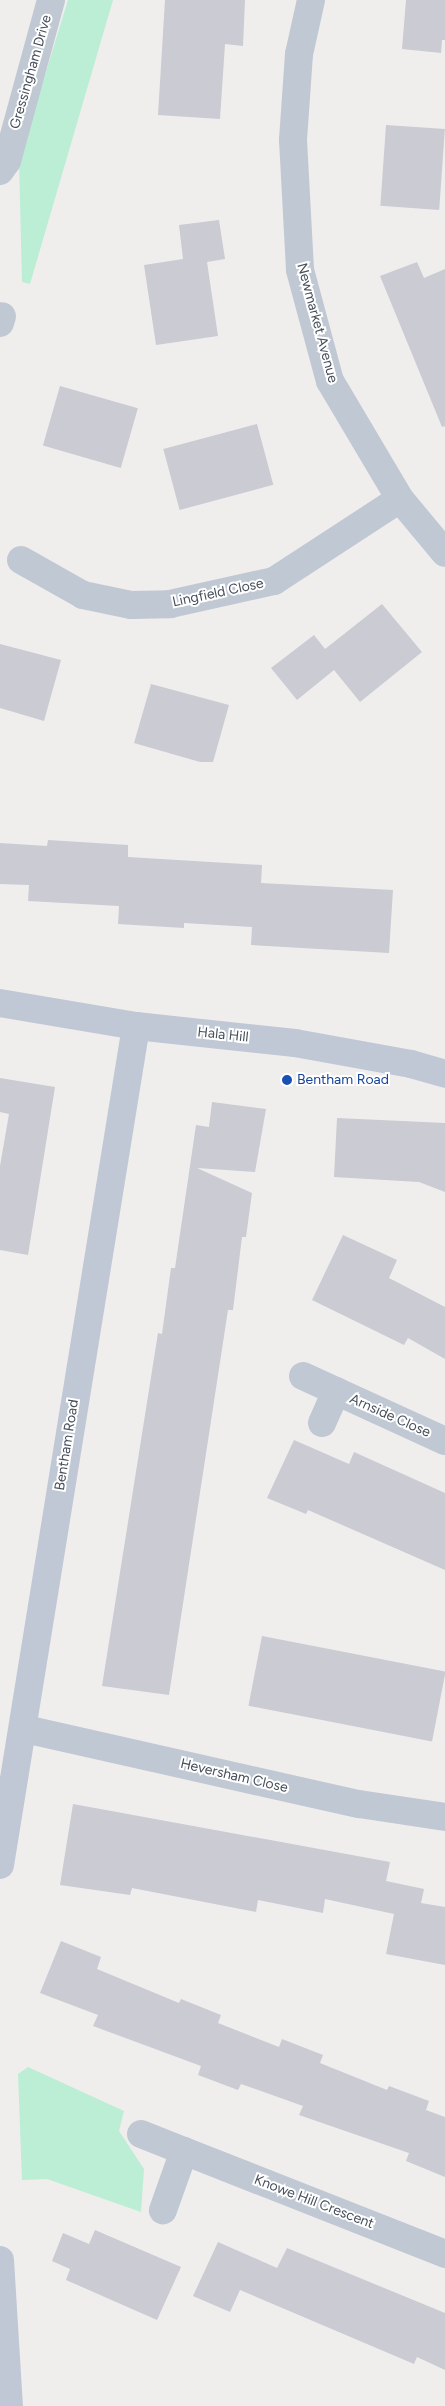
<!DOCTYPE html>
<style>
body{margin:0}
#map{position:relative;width:445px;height:2406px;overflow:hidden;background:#f0eded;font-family:Figtree,sans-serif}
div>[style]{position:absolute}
.green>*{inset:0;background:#bbeed5}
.building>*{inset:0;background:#cacbd3;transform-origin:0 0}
.street>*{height:28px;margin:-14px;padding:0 14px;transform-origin:14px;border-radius:14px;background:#c0c8d3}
.secondary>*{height:28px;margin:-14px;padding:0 14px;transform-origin:14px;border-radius:14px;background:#c0c8d6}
.dots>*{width:14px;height:14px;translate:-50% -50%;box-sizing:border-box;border:2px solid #fff;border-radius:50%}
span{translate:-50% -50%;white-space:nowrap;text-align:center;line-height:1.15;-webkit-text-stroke:4px #fff;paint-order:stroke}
.street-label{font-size:14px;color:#464e5a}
.transit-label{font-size:14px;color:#164399}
.left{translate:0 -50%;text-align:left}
</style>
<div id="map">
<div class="green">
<i style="clip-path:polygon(68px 0,113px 0,30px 284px,22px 282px,19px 160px)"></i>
<i style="clip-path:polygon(28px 2067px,124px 2111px,119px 2131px,144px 2169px,141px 2212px,47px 2179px,22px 2180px,18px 2074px)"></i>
</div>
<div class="building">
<i style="clip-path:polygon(165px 0,245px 0,243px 46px,225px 44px,220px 119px,158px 115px)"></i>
<i style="clip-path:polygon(406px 0,445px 0,445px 40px,442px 40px,441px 53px,402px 49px)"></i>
<i style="left:386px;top:125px;width:59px;height:81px;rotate:4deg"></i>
<i style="clip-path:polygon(219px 220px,225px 259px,207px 262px,218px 336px,156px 345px,144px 265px,183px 259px,179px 225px)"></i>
<i style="clip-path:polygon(417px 262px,424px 278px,445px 269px,445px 426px,442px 427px,380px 276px)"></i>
<i style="left:60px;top:386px;width:81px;height:62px;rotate:16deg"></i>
<i style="left:257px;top:424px;width:63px;height:97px;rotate:75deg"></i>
<i style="clip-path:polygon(382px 604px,422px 652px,360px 702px,334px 670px,297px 700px,271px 668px,314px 635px,325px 649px)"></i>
<i style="clip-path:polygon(0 644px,61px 660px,44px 721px,0 708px)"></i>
<i style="clip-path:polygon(151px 684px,229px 705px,213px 762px,200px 762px,134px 743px)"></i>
<i style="clip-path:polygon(48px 840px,128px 845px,128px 857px,262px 865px,261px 883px,393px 890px,389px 953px,251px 945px,252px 927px,184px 923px,184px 928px,118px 924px,119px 906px,28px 901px,29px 885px,0 884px,0 843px,47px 846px)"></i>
<i style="clip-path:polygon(0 1078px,55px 1087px,28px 1255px,0 1250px,0 1166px,9px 1114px,0 1112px)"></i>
<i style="clip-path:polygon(212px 1102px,266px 1109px,255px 1172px,197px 1168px,252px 1193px,246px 1237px,242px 1237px,233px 1310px,228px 1310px,169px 1695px,102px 1686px,158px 1333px,162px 1334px,171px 1268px,175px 1268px,196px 1125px,209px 1127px)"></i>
<i style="clip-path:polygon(337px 1118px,445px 1123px,445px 1192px,419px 1182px,334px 1177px)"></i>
<i style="clip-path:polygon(343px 1235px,397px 1260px,389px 1278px,445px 1307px,445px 1359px,408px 1338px,404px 1345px,312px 1300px)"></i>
<i style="clip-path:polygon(294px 1440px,349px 1464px,354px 1452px,445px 1493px,445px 1570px,308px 1510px,306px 1514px,267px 1498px)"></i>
<i style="left:262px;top:1636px;width:187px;height:71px;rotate:11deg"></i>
<i style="clip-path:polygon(73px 1804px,390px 1862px,386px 1881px,424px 1889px,421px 1903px,445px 1907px,445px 1965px,386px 1954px,394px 1914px,325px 1899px,323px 1913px,258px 1900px,256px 1912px,132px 1888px,130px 1895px,60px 1885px)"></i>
<i style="clip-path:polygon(61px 1941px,101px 1957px,97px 1969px,179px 2003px,181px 1999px,221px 2015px,218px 2023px,279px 2047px,282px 2039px,323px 2055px,320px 2063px,387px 2090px,389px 2086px,429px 2101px,426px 2110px,445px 2117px,445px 2177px,406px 2161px,409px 2153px,299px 2115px,303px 2106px,241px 2084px,238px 2090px,198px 2075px,201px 2066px,93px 2026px,98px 2015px,40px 1993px)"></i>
<i style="clip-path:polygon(95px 2230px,181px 2267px,157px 2320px,66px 2280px,70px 2269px,52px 2261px,63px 2233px,89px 2244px)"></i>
<i style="clip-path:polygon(218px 2242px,277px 2268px,287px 2248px,445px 2313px,445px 2370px,417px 2357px,414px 2364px,240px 2290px,230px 2312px,193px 2296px)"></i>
</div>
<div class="street">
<i style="left:311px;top:0;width:55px;rotate:102.5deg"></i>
<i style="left:299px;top:54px;width:86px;rotate:94deg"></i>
<i style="left:293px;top:140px;width:130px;rotate:86.9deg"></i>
<i style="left:300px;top:270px;width:115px;rotate:74.9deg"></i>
<i style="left:330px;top:381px;width:137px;rotate:59.3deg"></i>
<i style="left:400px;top:499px;width:70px;rotate:50.2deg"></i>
<i style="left:0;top:171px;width:12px;rotate:-55deg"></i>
<i style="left:7px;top:161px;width:167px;rotate:-74.7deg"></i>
<i style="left:0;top:323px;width:7px;rotate:-74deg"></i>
<i style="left:21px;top:560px;width:71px;rotate:29.4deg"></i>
<i style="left:83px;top:595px;width:49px;rotate:11.8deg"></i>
<i style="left:131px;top:605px;width:39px;rotate:-1deg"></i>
<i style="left:170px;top:604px;width:107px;rotate:-12.5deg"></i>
<i style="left:274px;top:581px;width:150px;rotate:-33.1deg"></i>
<i style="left:303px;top:1376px;width:156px;rotate:24.6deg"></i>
<i style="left:322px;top:1423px;width:35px;rotate:-66deg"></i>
<i style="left:25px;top:1729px;width:342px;rotate:12.7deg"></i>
<i style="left:359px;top:1804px;width:87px;rotate:8.6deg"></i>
<i style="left:141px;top:2134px;width:46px;rotate:21.6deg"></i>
<i style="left:184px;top:2151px;width:63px;rotate:109.6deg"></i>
<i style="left:184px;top:2151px;width:281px;rotate:21.5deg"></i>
</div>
<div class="secondary">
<i style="left:0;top:1003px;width:138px;rotate:9.6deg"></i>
<i style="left:136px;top:1026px;width:160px;rotate:6.1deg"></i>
<i style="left:295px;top:1043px;width:118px;rotate:10.3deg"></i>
<i style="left:411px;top:1064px;width:35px;rotate:16deg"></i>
<i style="left:0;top:1865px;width:850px;rotate:-80.79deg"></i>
<i style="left:0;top:2260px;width:146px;rotate:86.5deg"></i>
</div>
<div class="dots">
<i style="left:287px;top:1080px;background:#1a4fb4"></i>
</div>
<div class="street-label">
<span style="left:31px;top:72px;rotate:-74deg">Gressingham Drive</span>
<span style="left:317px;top:323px;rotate:75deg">Newmarket Avenue</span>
<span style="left:218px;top:593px;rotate:-12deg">Lingfield Close</span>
<span style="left:223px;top:1035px;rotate:6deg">Hala Hill</span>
<span style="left:390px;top:1416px;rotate:24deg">Arnside Close</span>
<span style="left:67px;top:1445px;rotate:-81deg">Bentham Road</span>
<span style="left:234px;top:1776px;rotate:13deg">Heversham Close</span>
<span style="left:314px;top:2202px;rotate:21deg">Knowe Hill Crescent</span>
</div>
<div class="transit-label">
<span class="left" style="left:297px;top:1080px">Bentham Road</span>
</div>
</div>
